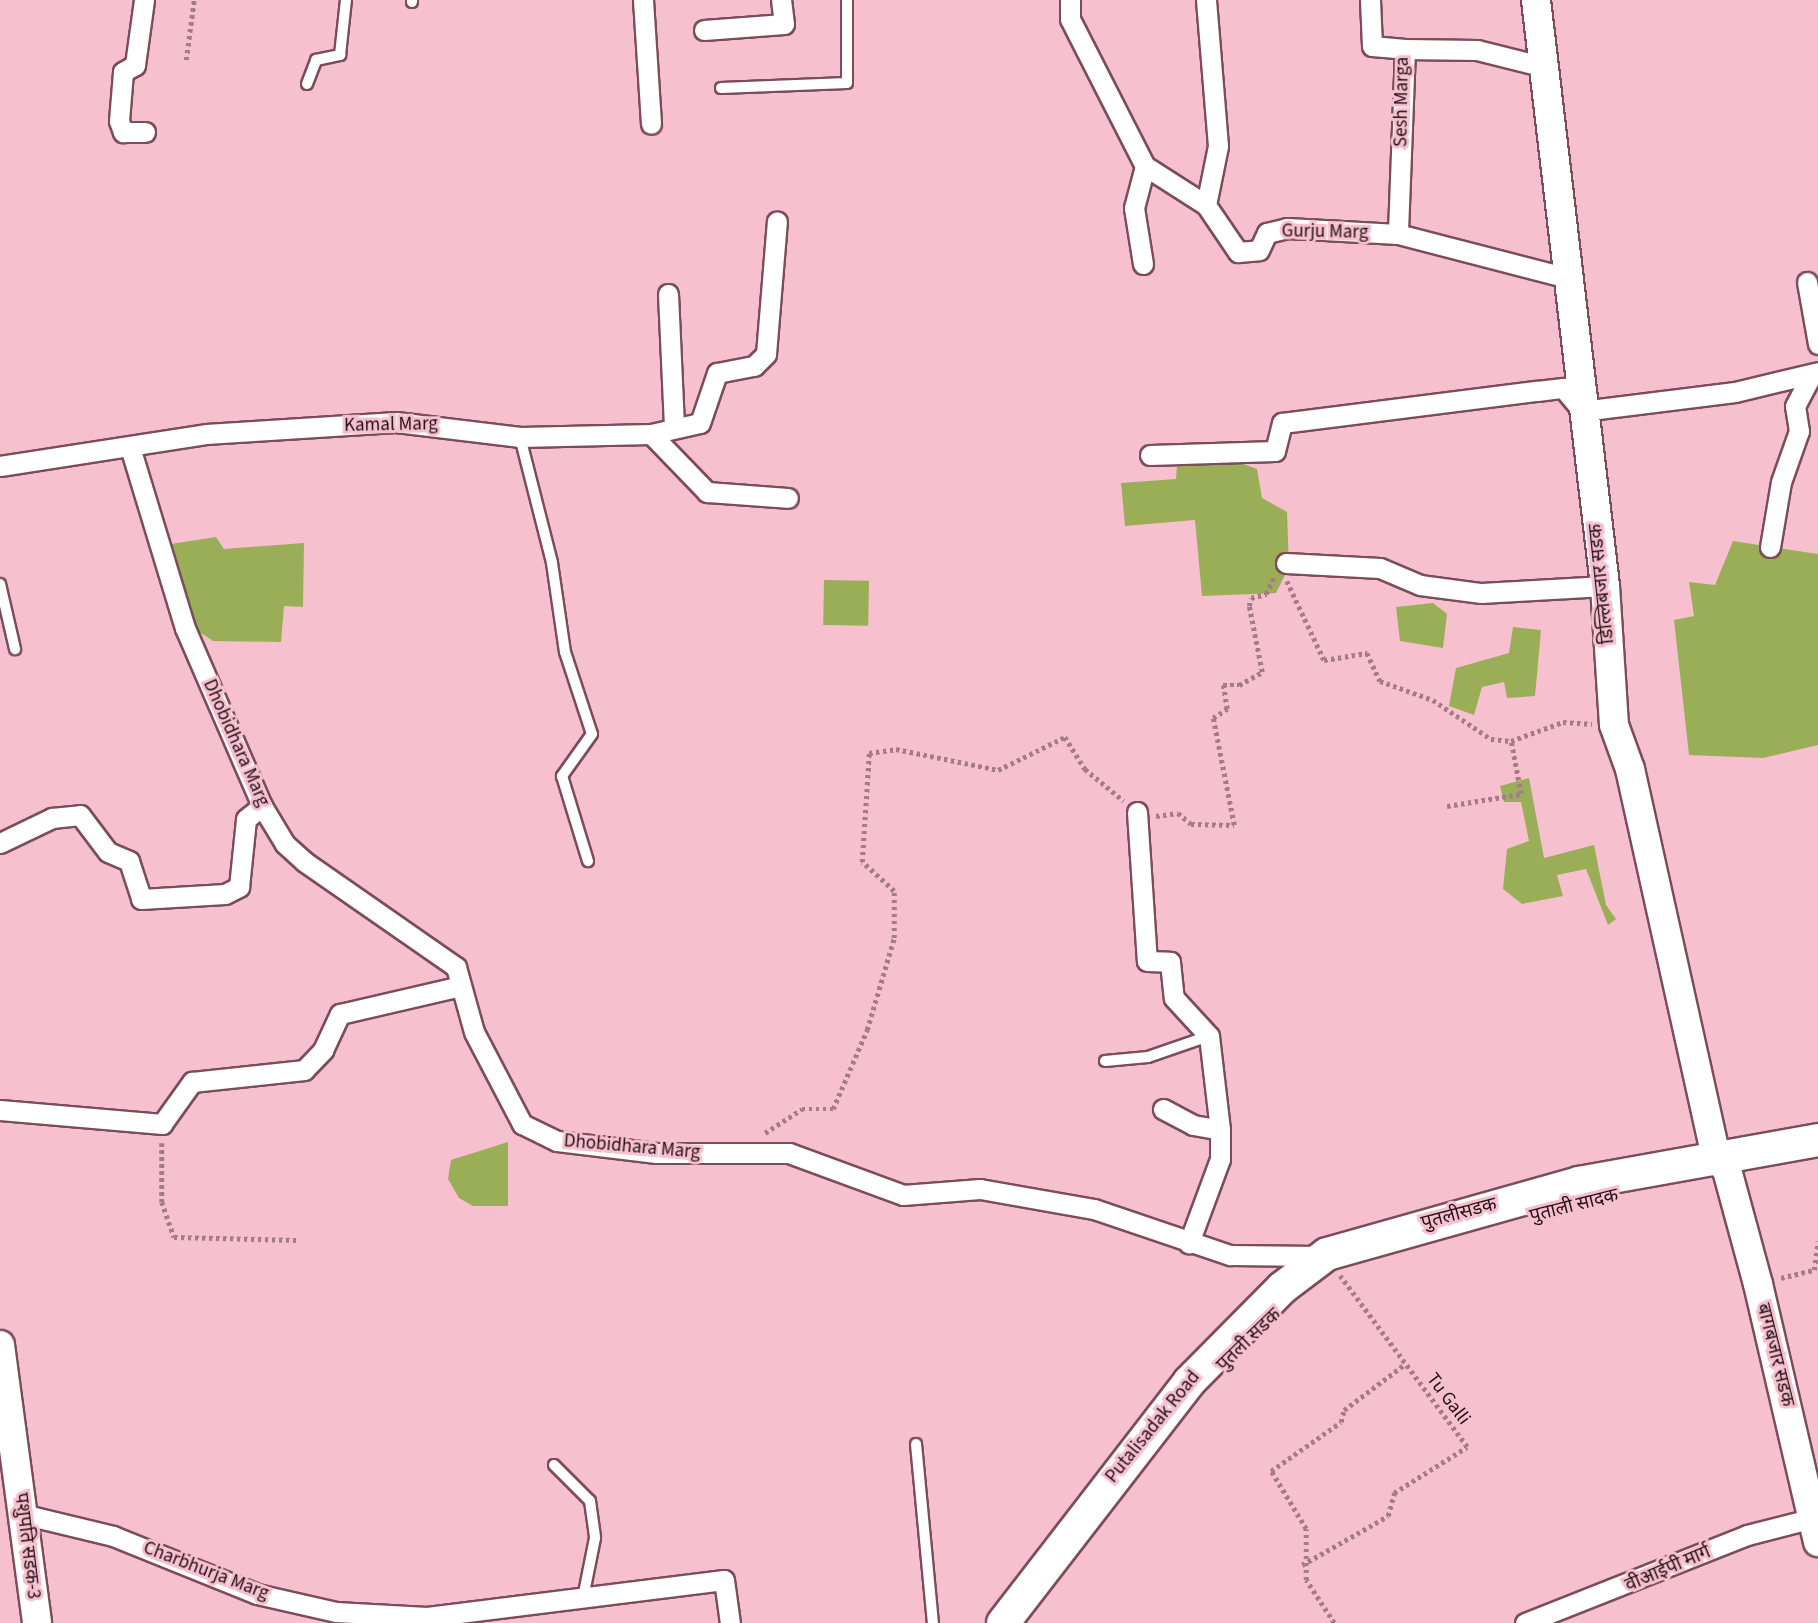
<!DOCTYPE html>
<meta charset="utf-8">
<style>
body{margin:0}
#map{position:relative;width:1818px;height:1623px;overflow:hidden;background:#f7c0cf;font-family:"Source Sans 3","Noto Sans Devanagari",sans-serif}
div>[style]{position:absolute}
.green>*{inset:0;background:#9aae58;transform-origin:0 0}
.path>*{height:4.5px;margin-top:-2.25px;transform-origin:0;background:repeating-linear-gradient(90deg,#a47b87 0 3.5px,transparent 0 7px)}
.roads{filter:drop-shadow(2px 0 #7b4c5a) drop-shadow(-2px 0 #7b4c5a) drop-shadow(0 2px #7b4c5a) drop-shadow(0 -2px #7b4c5a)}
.service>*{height:10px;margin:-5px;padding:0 5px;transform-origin:5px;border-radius:5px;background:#fff}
.minor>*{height:19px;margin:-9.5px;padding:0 9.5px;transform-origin:9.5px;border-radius:9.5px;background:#fff}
.secondary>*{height:28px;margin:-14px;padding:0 14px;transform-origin:14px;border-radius:14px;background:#fff}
.primary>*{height:32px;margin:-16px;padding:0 16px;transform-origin:16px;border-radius:16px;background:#fff}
span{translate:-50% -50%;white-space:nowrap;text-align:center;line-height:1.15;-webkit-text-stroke:6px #f7c0cf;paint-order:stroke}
.street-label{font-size:19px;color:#231016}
</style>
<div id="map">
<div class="green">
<i style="clip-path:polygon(1238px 462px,1257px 469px,1262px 498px,1287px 512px,1289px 567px,1276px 593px,1202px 596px,1195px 520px,1125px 526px,1121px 483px,1176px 479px,1177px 465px)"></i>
<i style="clip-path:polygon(216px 537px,224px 549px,304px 543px,303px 607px,284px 606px,281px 642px,213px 641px,195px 629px,171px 544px)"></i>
<i style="clip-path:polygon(1733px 541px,1818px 554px,1818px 745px,1763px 758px,1689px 755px,1674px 620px,1694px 616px,1689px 582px,1715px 585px)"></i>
<i style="left:824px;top:580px;width:45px;height:45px;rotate:1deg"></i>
<i style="clip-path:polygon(1433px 603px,1447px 614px,1443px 648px,1400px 641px,1396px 607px)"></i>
<i style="clip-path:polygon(1513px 627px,1541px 630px,1535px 696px,1507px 698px,1504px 682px,1482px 687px,1474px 715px,1449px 706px,1456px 668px,1509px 653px)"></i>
<i style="clip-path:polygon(1529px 778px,1544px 858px,1594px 845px,1606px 905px,1616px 919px,1608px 925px,1586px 869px,1557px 875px,1563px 896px,1522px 904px,1503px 889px,1507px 849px,1529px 841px,1521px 802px,1504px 802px,1500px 786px)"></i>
<i style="clip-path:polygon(508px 1142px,508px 1206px,473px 1206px,459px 1198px,448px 1179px,451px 1160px)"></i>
</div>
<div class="path">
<i style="left:186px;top:60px;width:61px;rotate:-82.4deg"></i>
<i style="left:1287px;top:581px;width:87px;rotate:64.9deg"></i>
<i style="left:1324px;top:660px;width:44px;rotate:-9.2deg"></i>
<i style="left:1367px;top:653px;width:31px;rotate:65deg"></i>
<i style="left:1380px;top:681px;width:56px;rotate:19.7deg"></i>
<i style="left:1433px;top:700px;width:70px;rotate:33.9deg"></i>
<i style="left:1491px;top:739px;width:20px;rotate:6deg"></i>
<i style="left:1511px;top:741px;width:55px;rotate:-20.1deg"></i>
<i style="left:1563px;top:722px;width:29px;rotate:4deg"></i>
<i style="left:1447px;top:806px;width:75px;rotate:-9.2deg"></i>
<i style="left:1521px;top:794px;width:54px;rotate:-100.7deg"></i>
<i style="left:1156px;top:816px;width:22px;rotate:-8deg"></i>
<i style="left:1178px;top:813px;width:17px;rotate:40deg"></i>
<i style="left:1191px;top:824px;width:43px;rotate:1.3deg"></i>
<i style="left:1234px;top:825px;width:109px;rotate:-101.1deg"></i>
<i style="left:1213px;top:718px;width:17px;rotate:-33deg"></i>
<i style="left:1227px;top:709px;width:24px;rotate:-99deg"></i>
<i style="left:1223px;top:685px;width:16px"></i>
<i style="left:1239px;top:685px;width:26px;rotate:-29deg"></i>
<i style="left:1262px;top:672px;width:67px;rotate:-101.1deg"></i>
<i style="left:1249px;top:606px;width:8px;rotate:-76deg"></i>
<i style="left:1251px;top:598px;width:16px;rotate:-15deg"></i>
<i style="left:1266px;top:594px;width:19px;rotate:-65deg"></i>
<i style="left:765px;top:1133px;width:44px;rotate:-33deg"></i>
<i style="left:802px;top:1109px;width:31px"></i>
<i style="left:833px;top:1109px;width:86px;rotate:-66.7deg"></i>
<i style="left:867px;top:1030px;width:96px;rotate:-73.6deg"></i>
<i style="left:894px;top:938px;width:47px;rotate:-90deg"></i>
<i style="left:894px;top:891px;width:43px;rotate:-137.8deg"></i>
<i style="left:862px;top:862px;width:109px;rotate:-86.3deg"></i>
<i style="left:869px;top:753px;width:27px;rotate:-8deg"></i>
<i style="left:896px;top:749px;width:104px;rotate:11.6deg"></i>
<i style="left:998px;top:770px;width:75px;rotate:-26.2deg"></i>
<i style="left:1065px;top:737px;width:38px;rotate:58deg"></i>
<i style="left:1085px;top:769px;width:50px;rotate:39.4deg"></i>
<i style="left:162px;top:1143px;width:59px;rotate:90deg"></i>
<i style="left:162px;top:1202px;width:37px;rotate:71deg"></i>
<i style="left:174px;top:1237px;width:122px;rotate:1.4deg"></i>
<i style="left:1781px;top:1278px;width:34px;rotate:-14deg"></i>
<i style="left:1814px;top:1270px;width:29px;rotate:-82deg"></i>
<i style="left:1302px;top:1565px;width:99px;rotate:-29.7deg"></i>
<i style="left:1388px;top:1516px;width:24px;rotate:-75deg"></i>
<i style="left:1394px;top:1493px;width:86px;rotate:-32.2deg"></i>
<i style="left:1467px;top:1447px;width:213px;rotate:-126.6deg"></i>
<i style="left:1334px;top:1623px;width:51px;rotate:-123.1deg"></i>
<i style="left:1306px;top:1580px;width:51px;rotate:-90deg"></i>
<i style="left:1306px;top:1529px;width:68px;rotate:-121.1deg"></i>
<i style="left:1271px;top:1471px;width:85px;rotate:-35deg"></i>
<i style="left:1341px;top:1422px;width:12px;rotate:-76deg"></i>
<i style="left:1344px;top:1410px;width:76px;rotate:-37deg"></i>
</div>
<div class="roads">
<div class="service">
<i style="left:412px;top:2px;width:2px;rotate:-90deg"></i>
<i style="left:307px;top:84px;width:26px;rotate:-69deg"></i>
<i style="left:316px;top:60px;width:25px;rotate:-12deg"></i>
<i style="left:340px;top:55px;width:55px;rotate:-83.8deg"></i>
<i style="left:721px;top:88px;width:126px;rotate:-2.3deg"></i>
<i style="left:847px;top:83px;width:83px;rotate:-90deg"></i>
<i style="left:520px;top:437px;width:130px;rotate:75.7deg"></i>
<i style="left:552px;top:563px;width:90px;rotate:81.7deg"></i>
<i style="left:565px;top:652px;width:86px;rotate:71.8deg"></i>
<i style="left:592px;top:734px;width:52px;rotate:125.5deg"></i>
<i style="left:562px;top:776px;width:89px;rotate:73deg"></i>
<i style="left:0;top:584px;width:67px;rotate:77deg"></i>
<i style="left:1105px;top:1061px;width:43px;rotate:-5.3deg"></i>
<i style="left:1148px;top:1057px;width:65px;rotate:-19deg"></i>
<i style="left:916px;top:1444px;width:180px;rotate:84.6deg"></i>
<i style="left:554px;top:1465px;width:51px;rotate:45deg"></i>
<i style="left:590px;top:1501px;width:37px;rotate:82deg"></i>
<i style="left:595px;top:1538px;width:61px;rotate:101.3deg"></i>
</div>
<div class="minor">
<i style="left:144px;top:0;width:66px;rotate:97.9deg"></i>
<i style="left:135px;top:65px;width:14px;rotate:150deg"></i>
<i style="left:123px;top:72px;width:49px;rotate:94.7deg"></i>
<i style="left:119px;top:121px;width:12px;rotate:70deg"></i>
<i style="left:123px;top:132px;width:22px"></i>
<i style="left:643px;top:0;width:124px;rotate:86.3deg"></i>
<i style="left:1070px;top:0;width:19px;rotate:90deg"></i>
<i style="left:1070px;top:19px;width:165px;rotate:63deg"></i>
<i style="left:1145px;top:166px;width:72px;rotate:32.6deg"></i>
<i style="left:1206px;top:205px;width:57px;rotate:55.8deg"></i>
<i style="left:1238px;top:252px;width:21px;rotate:-5deg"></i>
<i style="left:1259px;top:250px;width:19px;rotate:-65deg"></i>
<i style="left:1267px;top:233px;width:21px;rotate:-14deg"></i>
<i style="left:1287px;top:228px;width:111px;rotate:3.1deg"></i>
<i style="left:1398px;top:234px;width:171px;rotate:14.5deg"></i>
<i style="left:1206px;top:0;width:146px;rotate:85.3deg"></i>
<i style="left:1218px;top:146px;width:60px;rotate:101.5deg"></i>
<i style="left:1370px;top:0;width:46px;rotate:87.5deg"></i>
<i style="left:1372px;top:46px;width:33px;rotate:5deg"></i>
<i style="left:1405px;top:49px;width:185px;rotate:92.2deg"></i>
<i style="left:704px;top:30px;width:80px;rotate:-4.3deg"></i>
<i style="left:784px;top:24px;width:24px;rotate:-97deg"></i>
<i style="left:1405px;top:49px;width:72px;rotate:0.8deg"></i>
<i style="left:1477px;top:50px;width:70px;rotate:14deg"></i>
<i style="left:1143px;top:264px;width:57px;rotate:-99.1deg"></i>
<i style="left:1134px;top:208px;width:43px;rotate:-75.3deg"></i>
<i style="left:1807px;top:282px;width:63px;rotate:79.9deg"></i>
<i style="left:668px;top:294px;width:134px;rotate:87.4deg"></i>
<i style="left:651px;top:434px;width:81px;rotate:46deg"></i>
<i style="left:707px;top:492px;width:81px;rotate:4.2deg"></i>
<i style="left:130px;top:447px;width:189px;rotate:73.1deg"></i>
<i style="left:185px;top:628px;width:194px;rotate:66.6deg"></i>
<i style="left:262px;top:806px;width:44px;rotate:58.8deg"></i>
<i style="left:285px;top:844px;width:27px;rotate:42deg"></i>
<i style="left:305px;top:862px;width:184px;rotate:34.8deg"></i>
<i style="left:456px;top:967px;width:67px;rotate:74.5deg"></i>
<i style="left:474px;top:1032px;width:104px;rotate:62.4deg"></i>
<i style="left:522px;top:1124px;width:39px;rotate:26deg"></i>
<i style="left:557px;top:1141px;width:100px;rotate:6.9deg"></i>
<i style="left:656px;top:1153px;width:133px"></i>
<i style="left:789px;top:1153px;width:121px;rotate:20.2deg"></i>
<i style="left:903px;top:1195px;width:77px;rotate:-4.5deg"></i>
<i style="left:980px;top:1189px;width:116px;rotate:10deg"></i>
<i style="left:1094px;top:1209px;width:144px;rotate:18.7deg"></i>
<i style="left:1230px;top:1255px;width:89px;rotate:0.6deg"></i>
<i style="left:1150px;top:455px;width:125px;rotate:-1.8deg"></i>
<i style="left:1275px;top:451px;width:29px;rotate:-76deg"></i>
<i style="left:1282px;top:423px;width:257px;rotate:-7.2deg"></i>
<i style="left:1537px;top:391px;width:26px;rotate:-7deg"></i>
<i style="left:1563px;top:388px;width:30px;rotate:50deg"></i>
<i style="left:1582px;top:411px;width:154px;rotate:-7.1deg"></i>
<i style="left:1735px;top:392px;width:85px;rotate:-13.5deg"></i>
<i style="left:0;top:466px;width:208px;rotate:-8.8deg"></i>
<i style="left:206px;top:434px;width:190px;rotate:-3.6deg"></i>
<i style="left:396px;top:422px;width:125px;rotate:6.9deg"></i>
<i style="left:520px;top:437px;width:131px;rotate:-1.3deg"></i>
<i style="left:651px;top:434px;width:50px;rotate:-12.7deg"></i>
<i style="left:700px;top:423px;width:53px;rotate:-71.2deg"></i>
<i style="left:717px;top:373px;width:38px;rotate:-11deg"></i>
<i style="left:754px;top:366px;width:17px;rotate:-45deg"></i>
<i style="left:766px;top:354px;width:133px;rotate:-85.3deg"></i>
<i style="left:1770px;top:547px;width:66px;rotate:-80.4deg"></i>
<i style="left:1781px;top:482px;width:54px;rotate:-70.6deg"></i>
<i style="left:1799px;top:431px;width:25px;rotate:-99deg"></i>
<i style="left:1795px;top:406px;width:34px;rotate:-62deg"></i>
<i style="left:1286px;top:563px;width:94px;rotate:3deg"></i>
<i style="left:1380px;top:568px;width:43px;rotate:23deg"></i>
<i style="left:1420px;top:585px;width:62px;rotate:7.5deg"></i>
<i style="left:1481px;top:593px;width:124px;rotate:-3.2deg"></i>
<i style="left:1137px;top:812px;width:149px;rotate:86.2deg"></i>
<i style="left:1147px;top:961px;width:23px;rotate:2deg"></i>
<i style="left:1170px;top:962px;width:36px;rotate:84deg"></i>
<i style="left:1174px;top:998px;width:52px;rotate:47.4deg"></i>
<i style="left:1209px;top:1036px;width:95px;rotate:83.3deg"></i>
<i style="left:1220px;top:1130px;width:29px;rotate:90deg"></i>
<i style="left:1220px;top:1159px;width:90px;rotate:110.3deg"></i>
<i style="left:0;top:843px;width:58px;rotate:-25.7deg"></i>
<i style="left:52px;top:818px;width:28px;rotate:-6deg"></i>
<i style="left:80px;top:815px;width:46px;rotate:52.9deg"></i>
<i style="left:108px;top:852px;width:23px;rotate:23deg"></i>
<i style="left:129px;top:861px;width:40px;rotate:72deg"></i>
<i style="left:141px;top:899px;width:84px;rotate:-3.4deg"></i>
<i style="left:225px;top:894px;width:16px;rotate:-27deg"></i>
<i style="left:239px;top:887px;width:68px;rotate:-84.1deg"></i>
<i style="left:246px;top:819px;width:21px;rotate:-39deg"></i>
<i style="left:1163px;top:1109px;width:34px;rotate:28deg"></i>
<i style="left:1193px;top:1125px;width:27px;rotate:10deg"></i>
<i style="left:0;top:1110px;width:163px;rotate:4.9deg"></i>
<i style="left:162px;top:1124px;width:52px;rotate:-54.5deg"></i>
<i style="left:192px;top:1082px;width:113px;rotate:-6.1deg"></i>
<i style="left:304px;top:1070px;width:28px;rotate:-46deg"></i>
<i style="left:323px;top:1050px;width:40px;rotate:-65deg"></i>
<i style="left:340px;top:1014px;width:124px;rotate:-13deg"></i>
<i style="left:22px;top:1514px;width:94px;rotate:13.6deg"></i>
<i style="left:113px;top:1536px;width:155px;rotate:21.9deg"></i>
<i style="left:257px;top:1594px;width:81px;rotate:12.8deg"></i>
<i style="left:336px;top:1612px;width:91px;rotate:3.1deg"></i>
<i style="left:427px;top:1617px;width:299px;rotate:-7.1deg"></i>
<i style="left:724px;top:1580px;width:43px;rotate:82.1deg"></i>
<i style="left:1525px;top:1623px;width:239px;rotate:-21.6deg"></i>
<i style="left:1747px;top:1535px;width:68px;rotate:-14.4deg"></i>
</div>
<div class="secondary">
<i style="left:1536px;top:0;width:590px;rotate:83.28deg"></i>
<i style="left:1605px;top:586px;width:139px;rotate:86.3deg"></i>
<i style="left:1614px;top:725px;width:47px;rotate:70deg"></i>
<i style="left:1630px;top:769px;width:398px;rotate:77.5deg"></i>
<i style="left:1716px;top:1158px;width:16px;rotate:47deg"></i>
<i style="left:1727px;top:1170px;width:118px;rotate:74.8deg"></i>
<i style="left:1758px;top:1284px;width:265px;rotate:76.9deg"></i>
<i style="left:0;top:1345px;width:280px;rotate:82.4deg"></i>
</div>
<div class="primary">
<i style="left:1003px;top:1623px;width:304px;rotate:-52.3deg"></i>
<i style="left:1189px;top:1382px;width:132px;rotate:-45.3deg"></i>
<i style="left:1282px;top:1288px;width:56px;rotate:-37.1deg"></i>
<i style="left:1327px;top:1254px;width:262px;rotate:-15.7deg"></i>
<i style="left:1579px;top:1183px;width:243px;rotate:-10.2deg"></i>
</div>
</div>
<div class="street-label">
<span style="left:1402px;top:102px;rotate:-89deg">Sesh Marga</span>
<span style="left:1325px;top:232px;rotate:1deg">Gurju Marg</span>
<span style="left:391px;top:425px;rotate:-1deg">Kamal Marg</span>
<span style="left:1602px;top:584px;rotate:-96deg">डिल्लिबजार सडक</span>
<span style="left:236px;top:743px;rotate:66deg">Dhobidhara Marg</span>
<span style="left:632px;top:1147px;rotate:5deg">Dhobidhara Marg</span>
<span style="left:1574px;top:1206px;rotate:-14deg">पुताली सादक</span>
<span style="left:1459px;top:1214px;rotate:-15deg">पुतलीसडक</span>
<span style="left:1249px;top:1340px;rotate:-44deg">पुतली सडक</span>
<span style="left:1775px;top:1355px;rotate:76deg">बागबजार सडक</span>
<span style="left:1448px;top:1399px;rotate:53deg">Tu Galli</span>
<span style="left:1153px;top:1427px;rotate:-51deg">Putalisadak Road</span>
<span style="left:27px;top:1546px;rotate:83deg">पशुपति सडक-3</span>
<span style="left:1668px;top:1569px;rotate:-23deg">वीआईपी मार्ग</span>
<span style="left:206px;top:1571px;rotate:21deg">Charbhurja Marg</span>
</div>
</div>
